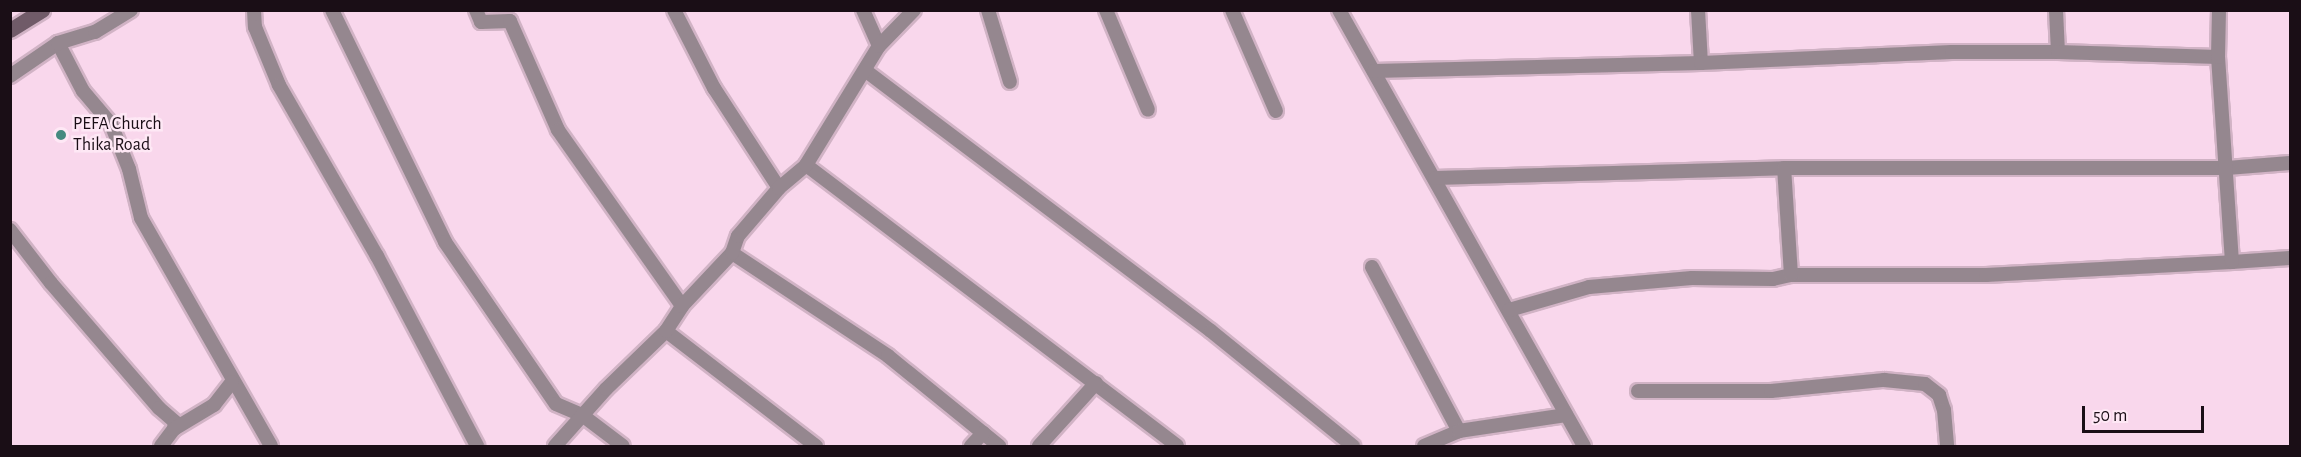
<!DOCTYPE html>
<style>
body{margin:0}
#map{position:relative;width:2301px;height:457px;overflow:hidden;background:#f9d7ec;font-family:"Alegreya Sans",sans-serif}
div>[style]{position:absolute}
.roads{filter:drop-shadow(2px 0 #d1b3c5) drop-shadow(-2px 0 #d1b3c5) drop-shadow(0 2px #d1b3c5) drop-shadow(0 -2px #d1b3c5)}
.street>*{height:14px;margin:-7px;padding:0 7px;transform-origin:7px;border-radius:7px;background:#95878f}
.secondary>*{height:15px;margin:-7.5px;padding:0 7.5px;transform-origin:7.5px;border-radius:7.5px;background:#705b68}
.dots>*{width:16px;height:16px;translate:-50% -50%;box-sizing:border-box;border:3px solid #fee8f5;border-radius:50%}
span{translate:-50% -50%;white-space:nowrap;text-align:center;line-height:1.15;-webkit-text-stroke:5px #fee8f5;paint-order:stroke}
.poi-label{font-size:18px;color:#1a0e16}
.left{translate:0 -50%;text-align:left}
.frame{position:absolute;inset:0;border:12px solid #1a0e16;pointer-events:none}
.scale{position:absolute;left:2082px;top:406px;width:122px;height:27px;box-sizing:border-box;border:3px solid #1a0e16;border-top:0;padding-left:8px;font-size:18px;line-height:21px;white-space:nowrap;color:#1a0e16;-webkit-text-stroke:4px #fee8f5;paint-order:stroke}
</style>
<div id="map">
<div class="roads">
<div class="street">
<i style="left:254px;top:10px;width:17px;rotate:87deg"></i>
<i style="left:255px;top:27px;width:63px;rotate:67.5deg"></i>
<i style="left:279px;top:85px;width:197px;rotate:60.2deg"></i>
<i style="left:377px;top:256px;width:215px;rotate:62.2deg"></i>
<i style="left:332px;top:10px;width:258px;rotate:64deg"></i>
<i style="left:445px;top:242px;width:196px;rotate:55.6deg"></i>
<i style="left:556px;top:404px;width:28px;rotate:23deg"></i>
<i style="left:582px;top:415px;width:51px;rotate:37.1deg"></i>
<i style="left:476px;top:10px;width:13px;rotate:67deg"></i>
<i style="left:481px;top:22px;width:29px;rotate:-2deg"></i>
<i style="left:510px;top:21px;width:119px;rotate:66.2deg"></i>
<i style="left:558px;top:130px;width:215px;rotate:54.8deg"></i>
<i style="left:674px;top:10px;width:88px;rotate:62.9deg"></i>
<i style="left:714px;top:88px;width:119px;rotate:57deg"></i>
<i style="left:863px;top:10px;width:39px;rotate:66deg"></i>
<i style="left:988px;top:10px;width:75px;rotate:73deg"></i>
<i style="left:1106px;top:10px;width:108px;rotate:67.2deg"></i>
<i style="left:1232px;top:10px;width:110px;rotate:66.5deg"></i>
<i style="left:1339px;top:10px;width:500px;rotate:60.67deg"></i>
<i style="left:1698px;top:10px;width:53px;rotate:86.8deg"></i>
<i style="left:2056px;top:10px;width:42px;rotate:87.3deg"></i>
<i style="left:58px;top:43px;width:54px;rotate:62.5deg"></i>
<i style="left:83px;top:91px;width:43px;rotate:49.7deg"></i>
<i style="left:111px;top:124px;width:48px;rotate:68.2deg"></i>
<i style="left:129px;top:169px;width:50px;rotate:76.2deg"></i>
<i style="left:141px;top:218px;width:262px;rotate:60.3deg"></i>
<i style="left:866px;top:71px;width:432px;rotate:37deg"></i>
<i style="left:1211px;top:331px;width:183px;rotate:39deg"></i>
<i style="left:1374px;top:71px;width:327px;rotate:-1.4deg"></i>
<i style="left:1701px;top:63px;width:251px;rotate:-2.5deg"></i>
<i style="left:1952px;top:52px;width:106px"></i>
<i style="left:2058px;top:52px;width:160px;rotate:1.8deg"></i>
<i style="left:10px;top:76px;width:58px;rotate:-34.5deg"></i>
<i style="left:58px;top:43px;width:39px;rotate:-17deg"></i>
<i style="left:95px;top:32px;width:42px;rotate:-31.4deg"></i>
<i style="left:806px;top:165px;width:465px;rotate:37.1deg"></i>
<i style="left:1435px;top:178px;width:349px;rotate:-1.6deg"></i>
<i style="left:1784px;top:168px;width:443px"></i>
<i style="left:2227px;top:168px;width:63px;rotate:-4.5deg"></i>
<i style="left:10px;top:230px;width:67px;rotate:52.3deg"></i>
<i style="left:51px;top:283px;width:165px;rotate:49.2deg"></i>
<i style="left:159px;top:408px;width:21px;rotate:41deg"></i>
<i style="left:175px;top:422px;width:7px;rotate:98deg"></i>
<i style="left:732px;top:253px;width:187px;rotate:33.4deg"></i>
<i style="left:888px;top:356px;width:143px;rotate:39deg"></i>
<i style="left:2232px;top:262px;width:58px;rotate:-3.9deg"></i>
<i style="left:1372px;top:267px;width:186px;rotate:62.1deg"></i>
<i style="left:1791px;top:275px;width:195px"></i>
<i style="left:1986px;top:275px;width:246px;rotate:-3deg"></i>
<i style="left:2232px;top:262px;width:205px;rotate:-93.9deg"></i>
<i style="left:2218px;top:57px;width:47px;rotate:-88.8deg"></i>
<i style="left:1509px;top:310px;width:83px;rotate:-16deg"></i>
<i style="left:1589px;top:287px;width:103px;rotate:-5deg"></i>
<i style="left:1692px;top:278px;width:81px;rotate:0.7deg"></i>
<i style="left:1773px;top:279px;width:18px;rotate:-13deg"></i>
<i style="left:1791px;top:275px;width:107px;rotate:-93.7deg"></i>
<i style="left:666px;top:331px;width:189px;rotate:37.5deg"></i>
<i style="left:1638px;top:391px;width:133px"></i>
<i style="left:1771px;top:391px;width:114px;rotate:-5.6deg"></i>
<i style="left:1884px;top:380px;width:41px;rotate:5.6deg"></i>
<i style="left:1925px;top:384px;width:18px;rotate:38deg"></i>
<i style="left:1939px;top:395px;width:16px;rotate:72deg"></i>
<i style="left:1944px;top:410px;width:36px;rotate:85deg"></i>
<i style="left:161px;top:446px;width:21px;rotate:-53deg"></i>
<i style="left:174px;top:429px;width:47px;rotate:-31deg"></i>
<i style="left:214px;top:405px;width:29px;rotate:-52deg"></i>
<i style="left:555px;top:446px;width:76px;rotate:-48.2deg"></i>
<i style="left:606px;top:389px;width:83px;rotate:-44deg"></i>
<i style="left:666px;top:331px;width:30px;rotate:-57deg"></i>
<i style="left:682px;top:306px;width:73px;rotate:-46.7deg"></i>
<i style="left:732px;top:253px;width:18px;rotate:-71deg"></i>
<i style="left:738px;top:236px;width:63px;rotate:-49.5deg"></i>
<i style="left:779px;top:188px;width:35px;rotate:-40deg"></i>
<i style="left:806px;top:165px;width:140px;rotate:-58.5deg"></i>
<i style="left:879px;top:46px;width:50px;rotate:-45.8deg"></i>
<i style="left:971px;top:446px;width:18px;rotate:-47deg"></i>
<i style="left:1039px;top:446px;width:85px;rotate:-47.9deg"></i>
<i style="left:1424px;top:446px;width:38px;rotate:-23deg"></i>
<i style="left:1459px;top:431px;width:108px;rotate:-8.5deg"></i>
</div>
<div class="secondary">
<i style="left:10px;top:30px;width:38px;rotate:-32deg"></i>
</div>
</div>
<div class="dots">
<i style="left:61px;top:135px;background:#458a80"></i>
</div>
<div class="poi-label">
<span class="left" style="left:73px;top:135px">PEFA Church<br>Thika Road</span>
</div>
<div class="frame"></div>
<div class="scale">50 m</div>
</div>
